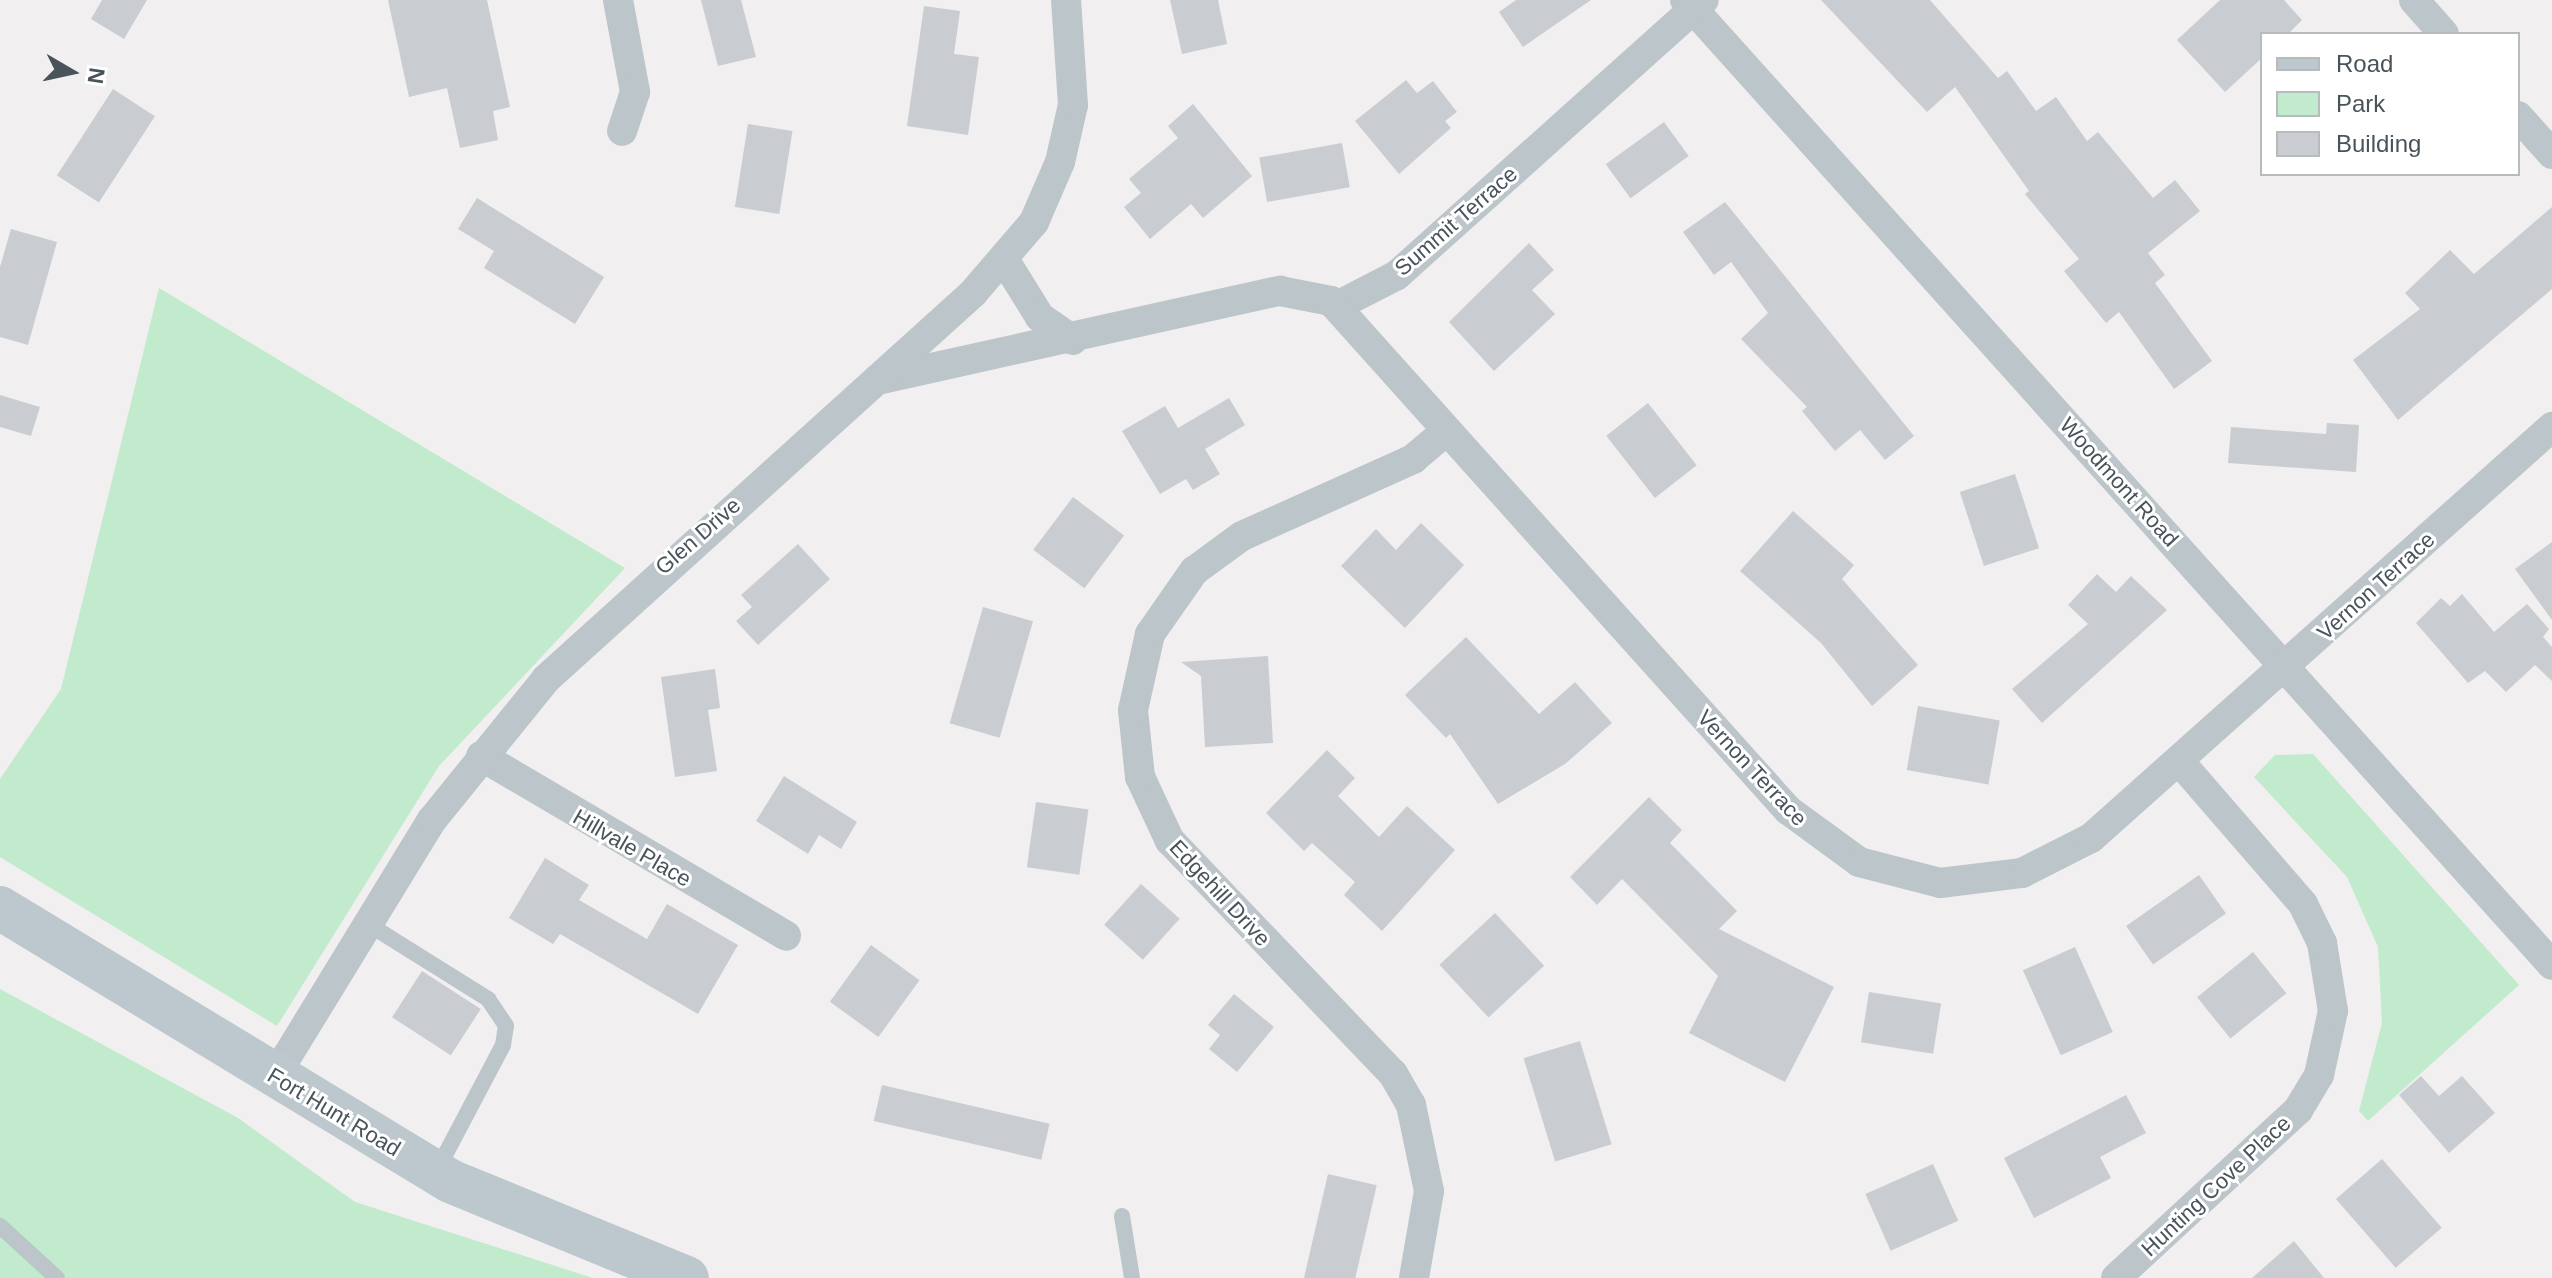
<!DOCTYPE html>
<style>
body{margin:0}
#map{position:relative;width:2552px;height:1278px;overflow:hidden;background:#f1efef;font-family:Arial,sans-serif}
div>[style]{position:absolute}
.green>*{inset:0;background:#c2eacc}
.building>*{inset:0;background:#c9cdd1;transform-origin:0 0}
.lane>*{height:16px;margin:-8px;padding:0 8px;transform-origin:8px;border-radius:8px;background:#bcc5ca}
.street>*{height:30px;margin:-15px;padding:0 15px;transform-origin:15px;border-radius:15px;background:#bcc5ca}
.secondary>*{height:44px;margin:-22px;padding:0 22px;transform-origin:22px;border-radius:22px;background:#bdc8ce}
span{translate:-50% -50%;white-space:nowrap;text-align:center;line-height:1.15;-webkit-text-stroke:6px #fff;paint-order:stroke}
.street-label{font-size:22px;color:#49545a}
.legend{position:absolute;left:2260px;top:32px;width:260px;height:144px;box-sizing:border-box;background:#fff;border:2px solid #b6bbbd;margin:0;padding:10px 14px;list-style:none;font-size:24px;color:#49545a}
.legend li{display:flex;align-items:center;gap:16px;height:40px}
.legend b{width:40px;border:2px solid #b6bbbd}
.north{position:absolute;left:32px;top:32px;width:80px;height:80px;-webkit-text-stroke:6px #fff;paint-order:stroke;rotate:99deg;font-size:22px;font-weight:700;line-height:32px;text-align:center;color:#49545a}
.north::after{content:'';display:block;margin:auto;width:28px;height:36px;background:#49545a;clip-path:polygon(50% 0,100% 100%,50% 72%,0 100%)}
</style>
<div id="map">
<div class="green">
<i style="clip-path:polygon(159px 288px,625px 568px,439px 766px,277px 1026px,0 857px,0 779px,61px 689px)"></i>
<i style="clip-path:polygon(2313px 754px,2519px 985px,2368px 1121px,2359px 1111px,2382px 1023px,2378px 947px,2347px 877px,2254px 777px,2275px 755px)"></i>
<i style="clip-path:polygon(0 989px,238px 1118px,355px 1202px,593px 1278px,0 1278px)"></i>
</div>
<div class="building">
<i style="clip-path:polygon(102px 0,147px 0,124px 39px,91px 19px)"></i>
<i style="clip-path:polygon(388px 0,487px 0,510px 107px,493px 111px,498px 140px,460px 148px,447px 88px,409px 97px)"></i>
<i style="clip-path:polygon(701px 0,741px 0,756px 57px,718px 66px)"></i>
<i style="clip-path:polygon(1170px 0,1218px 0,1227px 44px,1182px 54px)"></i>
<i style="clip-path:polygon(1516px 0,1591px 0,1523px 47px,1499px 12px)"></i>
<i style="clip-path:polygon(1821px 0,1930px 0,1998px 78px,2007px 71px,2036px 111px,2056px 97px,2087px 141px,2098px 132px,2153px 198px,2175px 180px,2200px 211px,2148px 253px,2165px 275px,2155px 283px,2212px 361px,2174px 389px,2119px 312px,2106px 323px,2064px 271px,2079px 259px,2025px 194px,2029px 191px,1955px 87px,1927px 112px)"></i>
<i style="clip-path:polygon(2220px 0,2284px 0,2302px 20px,2288px 34px,2262px 34px,2262px 58px,2225px 92px,2177px 40px)"></i>
<i style="clip-path:polygon(924px 6px,960px 11px,954px 54px,979px 57px,968px 135px,907px 126px)"></i>
<i style="clip-path:polygon(1406px 80px,1417px 93px,1433px 81px,1457px 112px,1445px 121px,1451px 128px,1399px 174px,1355px 121px)"></i>
<i style="left:113px;top:89px;width:50px;height:103px;rotate:33deg"></i>
<i style="clip-path:polygon(1193px 104px,1252px 176px,1203px 218px,1191px 204px,1150px 239px,1124px 207px,1141px 193px,1129px 179px,1178px 138px,1168px 126px)"></i>
<i style="left:1664px;top:122px;width:42px;height:72px;rotate:54deg"></i>
<i style="left:748px;top:124px;width:45px;height:84px;rotate:9deg"></i>
<i style="left:1342px;top:143px;width:45px;height:84px;rotate:80deg"></i>
<i style="clip-path:polygon(477px 198px,604px 277px,575px 324px,484px 268px,494px 251px,458px 229px)"></i>
<i style="clip-path:polygon(1725px 202px,1914px 436px,1885px 460px,1860px 430px,1835px 451px,1802px 411px,1807px 407px,1741px 339px,1768px 313px,1731px 262px,1714px 275px,1683px 232px)"></i>
<i style="clip-path:polygon(2552px 207px,2552px 289px,2398px 420px,2353px 360px,2420px 309px,2405px 293px,2450px 250px,2474px 274px)"></i>
<i style="clip-path:polygon(11px 229px,57px 242px,28px 345px,0 337px,0 267px)"></i>
<i style="clip-path:polygon(1529px 243px,1554px 270px,1532px 290px,1555px 314px,1494px 371px,1449px 322px)"></i>
<i style="clip-path:polygon(0 395px,40px 407px,31px 436px,0 427px)"></i>
<i style="clip-path:polygon(1229px 398px,1245px 425px,1205px 449px,1220px 474px,1193px 490px,1186px 479px,1160px 494px,1122px 431px,1165px 406px,1178px 428px)"></i>
<i style="left:1648px;top:403px;width:79px;height:53px;rotate:52deg"></i>
<i style="clip-path:polygon(2327px 423px,2359px 425px,2356px 472px,2228px 463px,2231px 427px,2326px 434px)"></i>
<i style="left:2015px;top:474px;width:78px;height:58px;rotate:72deg"></i>
<i style="left:1073px;top:497px;width:64px;height:66px;rotate:37deg"></i>
<i style="clip-path:polygon(1793px 511px,1854px 565px,1842px 579px,1918px 665px,1872px 706px,1821px 643px,1740px 571px)"></i>
<i style="clip-path:polygon(1421px 523px,1464px 565px,1405px 628px,1341px 566px,1376px 529px,1396px 550px)"></i>
<i style="clip-path:polygon(2552px 542px,2552px 620px,2515px 569px)"></i>
<i style="clip-path:polygon(798px 544px,830px 579px,758px 645px,736px 621px,752px 607px,741px 595px)"></i>
<i style="clip-path:polygon(2097px 574px,2116px 592px,2131px 576px,2167px 610px,2042px 723px,2012px 689px,2088px 624px,2068px 605px)"></i>
<i style="clip-path:polygon(2462px 594px,2494px 632px,2527px 604px,2549px 629px,2543px 637px,2552px 647px,2552px 681px,2535px 665px,2506px 692px,2485px 671px,2468px 683px,2416px 623px,2441px 598px,2450px 606px)"></i>
<i style="left:983px;top:607px;width:52px;height:121px;rotate:16deg"></i>
<i style="clip-path:polygon(1466px 637px,1539px 714px,1575px 682px,1612px 723px,1565px 764px,1498px 804px,1450px 734px,1446px 738px,1405px 695px)"></i>
<i style="clip-path:polygon(1268px 656px,1273px 743px,1205px 747px,1201px 676px,1181px 662px)"></i>
<i style="clip-path:polygon(715px 669px,720px 708px,708px 710px,717px 771px,675px 777px,661px 677px)"></i>
<i style="left:1918px;top:706px;width:83px;height:65px;rotate:10deg"></i>
<i style="clip-path:polygon(1327px 750px,1355px 778px,1338px 796px,1379px 837px,1407px 806px,1455px 850px,1382px 931px,1344px 895px,1355px 882px,1312px 843px,1304px 851px,1266px 813px)"></i>
<i style="clip-path:polygon(784px 776px,857px 822px,841px 849px,819px 835px,808px 854px,756px 821px)"></i>
<i style="clip-path:polygon(1649px 797px,1682px 830px,1670px 843px,1737px 911px,1719px 929px,1834px 987px,1785px 1082px,1689px 1033px,1718px 976px,1622px 879px,1597px 905px,1570px 877px)"></i>
<i style="left:1036px;top:802px;width:53px;height:66px;rotate:8deg"></i>
<i style="clip-path:polygon(545px 858px,589px 885px,579px 900px,647px 939px,667px 904px,738px 945px,698px 1014px,560px 934px,553px 944px,509px 918px)"></i>
<i style="left:2199px;top:875px;width:47px;height:89px;rotate:55deg"></i>
<i style="left:1141px;top:884px;width:52px;height:55px;rotate:42deg"></i>
<i style="left:1495px;top:913px;width:72px;height:76px;rotate:47deg"></i>
<i style="left:871px;top:945px;width:60px;height:70px;rotate:36deg"></i>
<i style="left:2075px;top:947px;width:93px;height:57px;rotate:66deg"></i>
<i style="left:2253px;top:952px;width:53px;height:72px;rotate:51deg"></i>
<i style="left:422px;top:971px;width:70px;height:55px;rotate:33deg"></i>
<i style="left:1869px;top:992px;width:73px;height:51px;rotate:9deg"></i>
<i style="clip-path:polygon(1234px 994px,1274px 1027px,1237px 1072px,1209px 1049px,1220px 1035px,1208px 1025px)"></i>
<i style="left:1580px;top:1041px;width:108px;height:59px;rotate:73deg"></i>
<i style="clip-path:polygon(2421px 1076px,2439px 1096px,2462px 1076px,2495px 1113px,2449px 1153px,2399px 1095px)"></i>
<i style="left:882px;top:1085px;width:172px;height:37px;rotate:13deg"></i>
<i style="clip-path:polygon(2126px 1095px,2146px 1133px,2100px 1157px,2111px 1178px,2034px 1218px,2004px 1158px)"></i>
<i style="left:2382px;top:1159px;width:91px;height:61px;rotate:49deg"></i>
<i style="left:1933px;top:1164px;width:62px;height:74px;rotate:66deg"></i>
<i style="left:1328px;top:1174px;width:50px;height:107px;rotate:13deg"></i>
<i style="clip-path:polygon(2294px 1241px,2324px 1278px,2252px 1278px)"></i>
</div>
<div class="lane">
<i style="left:368px;top:924px;width:142px;rotate:32deg"></i>
<i style="left:488px;top:999px;width:32px;rotate:56deg"></i>
<i style="left:506px;top:1026px;width:19px;rotate:99deg"></i>
<i style="left:503px;top:1045px;width:141px;rotate:117.8deg"></i>
<i style="left:1122px;top:1216px;width:63px;rotate:80.8deg"></i>
<i style="left:0;top:1226px;width:77px;rotate:42.4deg"></i>
</div>
<div class="street">
<i style="left:618px;top:0;width:94px;rotate:79.5deg"></i>
<i style="left:635px;top:92px;width:41px;rotate:108.4deg"></i>
<i style="left:1685px;top:0;width:1297px;rotate:48.06deg"></i>
<i style="left:2414px;top:0;width:45px;rotate:48.6deg"></i>
<i style="left:2518px;top:116px;width:51px;rotate:48.2deg"></i>
<i style="left:1004px;top:259px;width:68px;rotate:58.2deg"></i>
<i style="left:1040px;top:317px;width:40px;rotate:34.9deg"></i>
<i style="left:1337px;top:306px;width:68px;rotate:-27.3deg"></i>
<i style="left:1397px;top:275px;width:412px;rotate:-41.9deg"></i>
<i style="left:877px;top:380px;width:413px;rotate:-12.5deg"></i>
<i style="left:1280px;top:291px;width:52px;rotate:11.1deg"></i>
<i style="left:1331px;top:301px;width:684px;rotate:48.08deg"></i>
<i style="left:1788px;top:810px;width:88px;rotate:36.2deg"></i>
<i style="left:1859px;top:862px;width:84px;rotate:14.5deg"></i>
<i style="left:1940px;top:883px;width:83px;rotate:-7deg"></i>
<i style="left:2022px;top:873px;width:77px;rotate:-26.9deg"></i>
<i style="left:2091px;top:838px;width:618px;rotate:-41.72deg"></i>
<i style="left:481px;top:756px;width:354px;rotate:30.5deg"></i>
<i style="left:275px;top:1076px;width:300px;rotate:-58.5deg"></i>
<i style="left:432px;top:820px;width:181px;rotate:-51deg"></i>
<i style="left:546px;top:679px;width:576px;rotate:-42.11deg"></i>
<i style="left:973px;top:293px;width:94px;rotate:-49.3deg"></i>
<i style="left:1034px;top:222px;width:65px;rotate:-66.6deg"></i>
<i style="left:1060px;top:162px;width:58px;rotate:-77.2deg"></i>
<i style="left:1073px;top:105px;width:105px;rotate:-93.8deg"></i>
<i style="left:1414px;top:1278px;width:88px;rotate:-80.2deg"></i>
<i style="left:1429px;top:1191px;width:88px;rotate:-101.8deg"></i>
<i style="left:1411px;top:1105px;width:36px;rotate:-120deg"></i>
<i style="left:1393px;top:1074px;width:323px;rotate:-133.7deg"></i>
<i style="left:1170px;top:841px;width:71px;rotate:-115.1deg"></i>
<i style="left:1140px;top:777px;width:67px;rotate:-96deg"></i>
<i style="left:1133px;top:710px;width:78px;rotate:-77.4deg"></i>
<i style="left:1150px;top:634px;width:77px;rotate:-55.1deg"></i>
<i style="left:1194px;top:571px;width:59px;rotate:-36.1deg"></i>
<i style="left:1242px;top:536px;width:188px;rotate:-24.2deg"></i>
<i style="left:1413px;top:459px;width:42px;rotate:-40.2deg"></i>
<i style="left:2116px;top:1278px;width:248px;rotate:-42.7deg"></i>
<i style="left:2298px;top:1110px;width:41px;rotate:-59deg"></i>
<i style="left:2319px;top:1075px;width:66px;rotate:-77.7deg"></i>
<i style="left:2333px;top:1011px;width:69px;rotate:-99.2deg"></i>
<i style="left:2322px;top:943px;width:43px;rotate:-116deg"></i>
<i style="left:2303px;top:904px;width:189px;rotate:-130.9deg"></i>
</div>
<div class="secondary">
<i style="left:0;top:908px;width:526px;rotate:31.24deg"></i>
<i style="left:450px;top:1181px;width:256px;rotate:22.3deg"></i>
</div>
<div class="street-label">
<span style="left:1456px;top:221px;rotate:-41deg">Summit Terrace</span>
<span style="left:2119px;top:482px;rotate:48deg">Woodmont Road</span>
<span style="left:698px;top:536px;rotate:-41deg">Glen Drive</span>
<span style="left:2376px;top:586px;rotate:-42deg">Vernon Terrace</span>
<span style="left:1752px;top:768px;rotate:47deg">Vernon Terrace</span>
<span style="left:632px;top:848px;rotate:30deg">Hillvale Place</span>
<span style="left:1220px;top:893px;rotate:47deg">Edgehill Drive</span>
<span style="left:334px;top:1112px;rotate:31deg">Fort Hunt Road</span>
<span style="left:2216px;top:1186px;rotate:-43deg">Hunting Cove Place</span>
</div>
<ul class="legend">
<li><b style="height:10px;background:#bdc8ce"></b>Road</li>
<li><b style="height:22px;background:#c2eacc"></b>Park</li>
<li><b style="height:22px;background:#c9cdd1"></b>Building</li>
</ul>
<div class="north">N</div>
</div>
